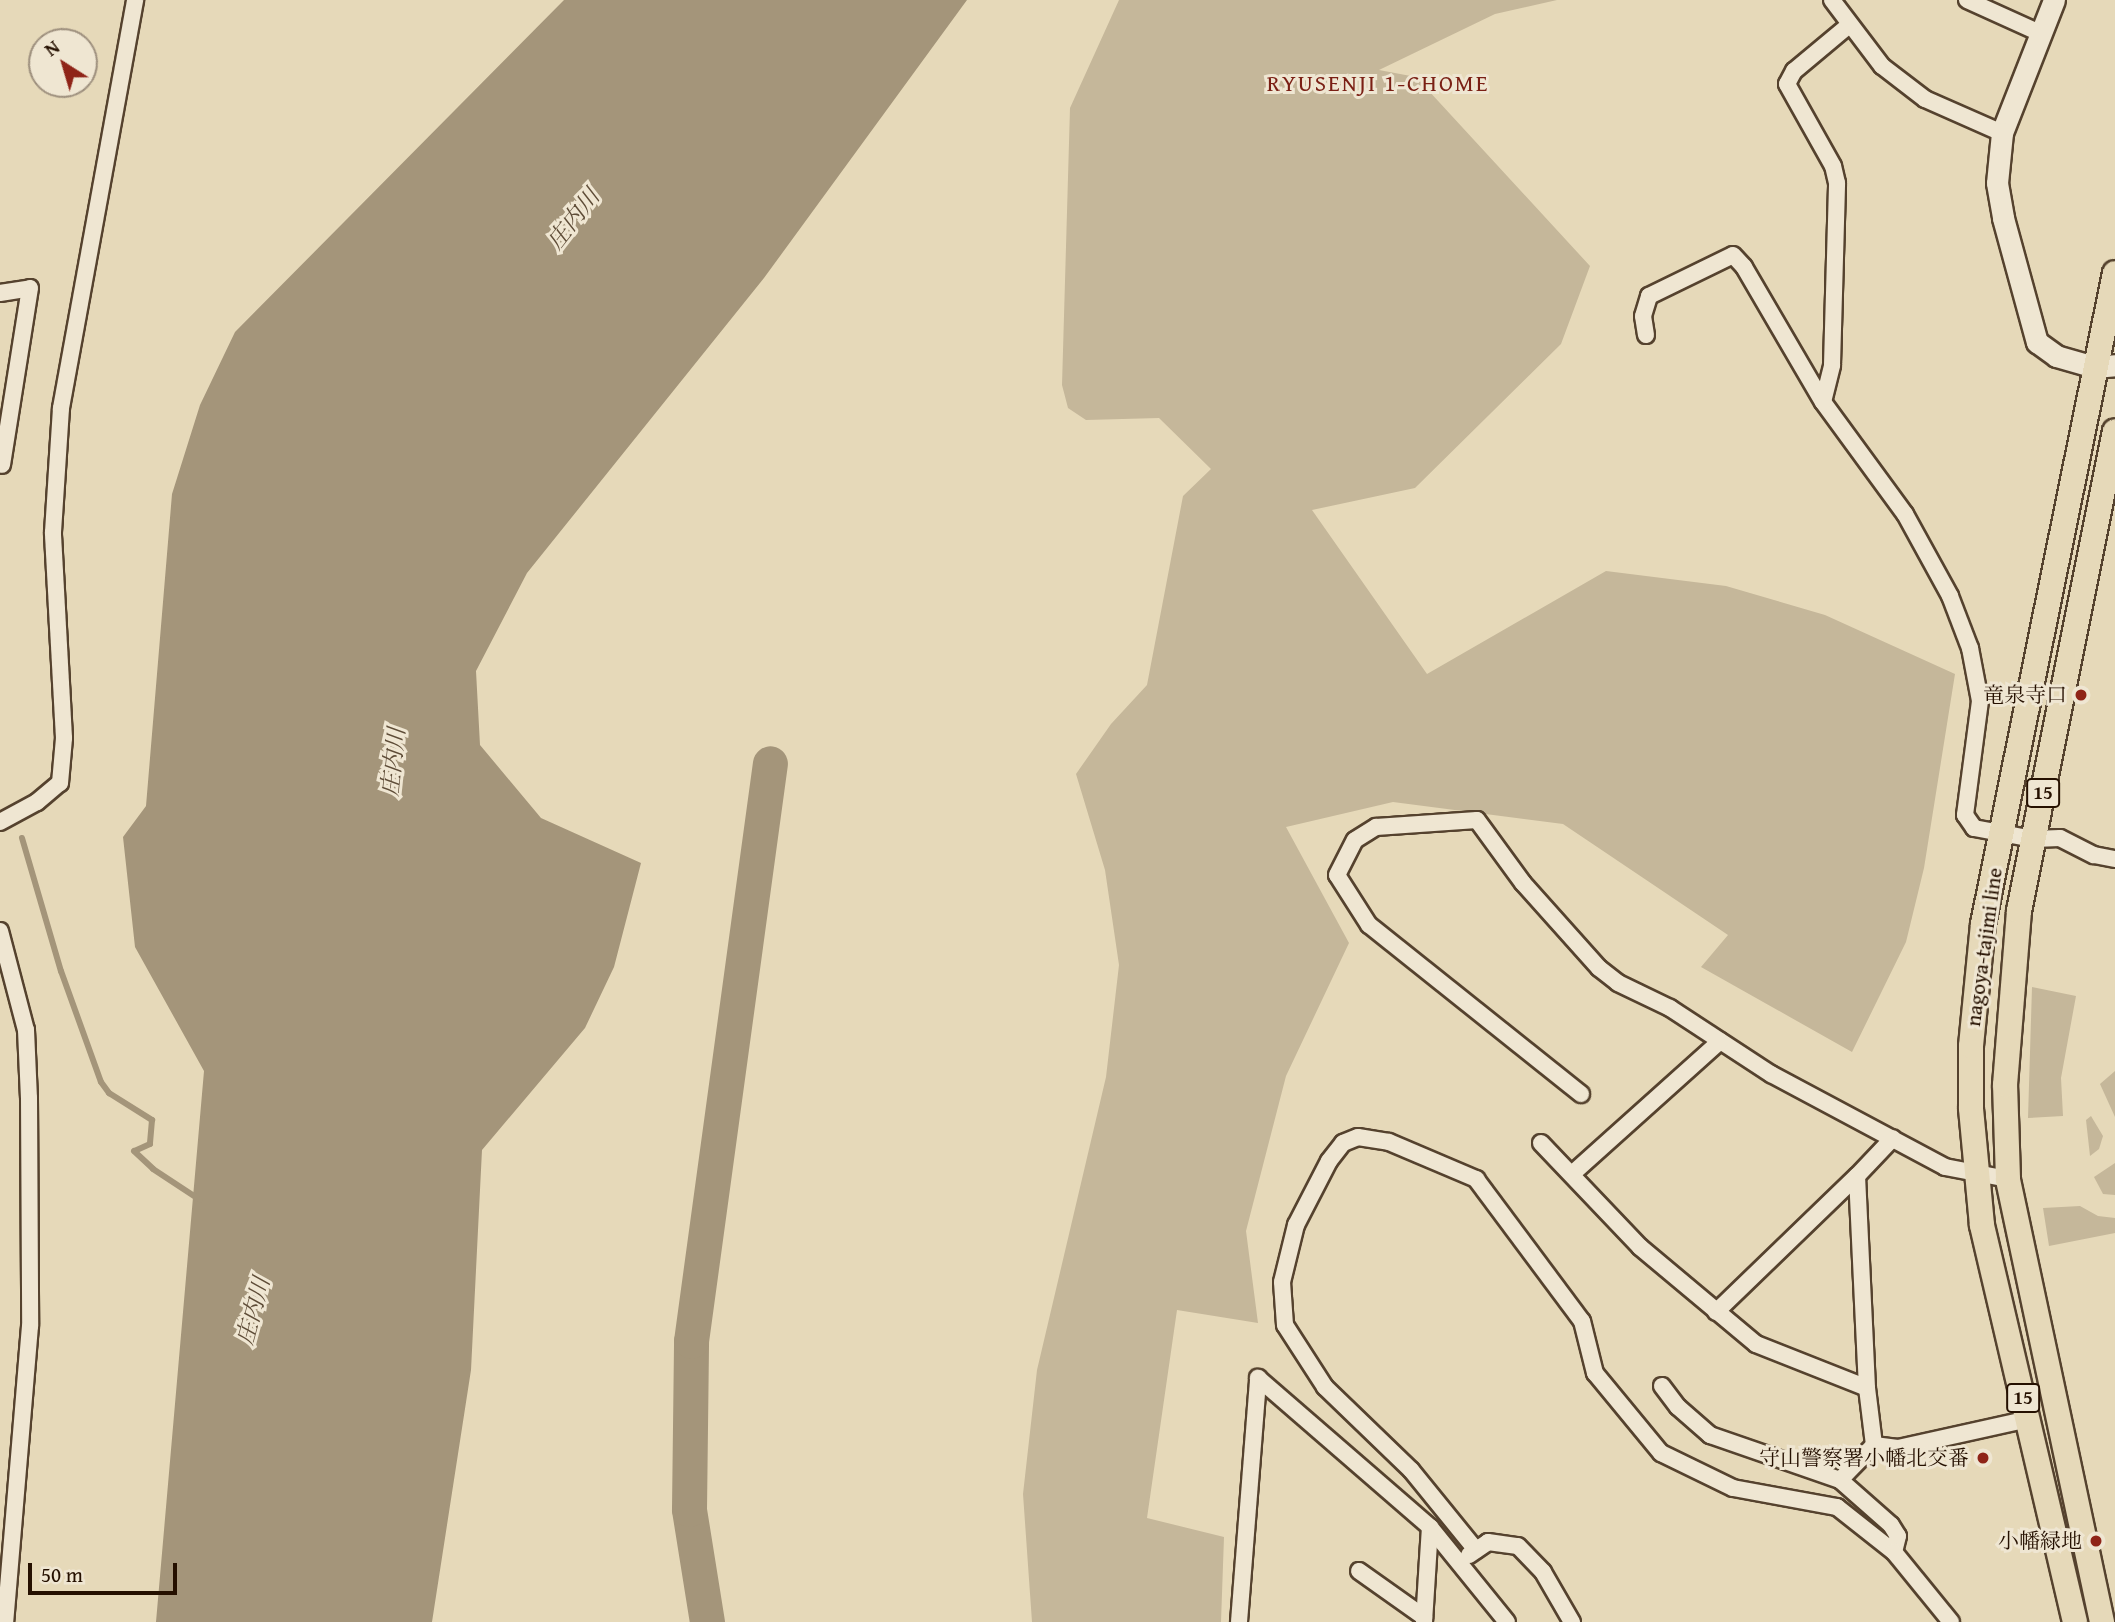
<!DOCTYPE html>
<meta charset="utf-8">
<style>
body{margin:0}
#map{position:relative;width:2115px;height:1622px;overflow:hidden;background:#e6d9b9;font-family:"Gentium Book Plus","Noto Serif JP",serif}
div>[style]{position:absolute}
.green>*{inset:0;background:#c5b79a}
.water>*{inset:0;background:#a4957a}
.stream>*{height:6px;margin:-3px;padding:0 3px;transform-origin:3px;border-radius:3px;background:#a4957a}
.river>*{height:35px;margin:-17.5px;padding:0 17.5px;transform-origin:17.5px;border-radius:17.5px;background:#a4957a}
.roads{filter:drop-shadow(2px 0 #55422e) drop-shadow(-2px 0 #55422e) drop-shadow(0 2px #55422e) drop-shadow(0 -2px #55422e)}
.street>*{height:16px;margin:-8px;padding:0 8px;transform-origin:8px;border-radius:8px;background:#efe6d2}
.secondary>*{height:21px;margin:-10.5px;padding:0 10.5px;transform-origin:10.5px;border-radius:10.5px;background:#efe6d2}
.primary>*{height:24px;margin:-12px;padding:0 12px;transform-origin:12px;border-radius:12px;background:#e6d9b9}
.dots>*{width:19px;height:19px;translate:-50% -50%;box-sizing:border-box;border:4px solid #efe6d2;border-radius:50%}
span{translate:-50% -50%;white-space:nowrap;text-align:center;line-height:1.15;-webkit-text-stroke:6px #efe6d2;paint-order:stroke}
.shield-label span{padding:2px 5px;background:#efe6d2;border:2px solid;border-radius:5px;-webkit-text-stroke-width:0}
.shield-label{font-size:19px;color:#251000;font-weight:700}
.poi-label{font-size:21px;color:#251000}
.right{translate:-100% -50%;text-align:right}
.street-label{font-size:21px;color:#251000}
.neighbourhood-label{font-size:23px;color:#7a1f14;letter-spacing:2px}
.water-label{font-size:23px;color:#5e4c37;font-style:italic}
.north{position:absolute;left:28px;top:28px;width:70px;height:70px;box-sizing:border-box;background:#efe6d2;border:2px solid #9e907e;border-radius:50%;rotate:323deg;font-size:19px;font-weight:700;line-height:28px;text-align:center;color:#251000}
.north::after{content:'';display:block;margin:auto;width:24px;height:32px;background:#8f2418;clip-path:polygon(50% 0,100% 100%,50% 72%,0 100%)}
.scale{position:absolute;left:28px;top:1563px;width:149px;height:32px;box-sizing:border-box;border:4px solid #251000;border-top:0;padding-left:9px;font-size:21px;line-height:24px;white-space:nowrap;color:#251000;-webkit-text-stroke:5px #efe6d2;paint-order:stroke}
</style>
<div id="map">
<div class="green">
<i style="clip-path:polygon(1119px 0,1557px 0,1495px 14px,1379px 70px,1416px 77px,1590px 266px,1561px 344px,1415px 488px,1312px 510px,1427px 674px,1606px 571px,1726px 586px,1825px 615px,1955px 674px,1924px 868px,1906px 942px,1852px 1052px,1701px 967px,1728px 935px,1563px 824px,1393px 802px,1286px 827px,1349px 943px,1286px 1076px,1246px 1231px,1258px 1323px,1177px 1310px,1147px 1518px,1224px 1537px,1221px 1622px,1032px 1622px,1023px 1494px,1037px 1370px,1106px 1077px,1119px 965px,1105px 870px,1076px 774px,1111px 724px,1147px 685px,1183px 496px,1211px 469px,1159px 418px,1086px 420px,1068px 408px,1062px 385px,1070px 108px)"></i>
<i style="clip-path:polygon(2032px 987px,2076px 996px,2061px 1078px,2063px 1116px,2028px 1118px)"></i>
<i style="clip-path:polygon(2115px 1071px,2115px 1117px,2100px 1084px)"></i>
<i style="clip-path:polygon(2091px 1116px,2103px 1136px,2099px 1149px,2090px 1156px,2086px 1120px)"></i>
<i style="clip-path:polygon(2115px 1163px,2115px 1195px,2103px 1194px,2094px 1177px)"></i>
<i style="clip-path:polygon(2080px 1206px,2098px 1216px,2115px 1218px,2115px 1233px,2049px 1246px,2043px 1208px)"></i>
</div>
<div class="water">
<i style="clip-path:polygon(564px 0,967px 0,764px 278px,527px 573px,476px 671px,480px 745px,541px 818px,641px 863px,614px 967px,585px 1028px,482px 1150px,471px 1370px,432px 1622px,156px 1622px,204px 1071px,135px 947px,123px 837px,146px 806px,172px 494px,200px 405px,235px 332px)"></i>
</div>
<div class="stream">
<i style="left:22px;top:838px;width:139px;rotate:73.7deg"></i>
<i style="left:61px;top:971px;width:118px;rotate:70.2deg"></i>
<i style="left:101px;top:1082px;width:14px;rotate:54deg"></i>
<i style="left:109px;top:1093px;width:51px;rotate:32.1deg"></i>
<i style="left:152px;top:1120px;width:24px;rotate:95deg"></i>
<i style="left:150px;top:1144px;width:17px;rotate:156deg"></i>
<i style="left:134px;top:1151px;width:26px;rotate:43deg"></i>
<i style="left:153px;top:1169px;width:56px;rotate:33.4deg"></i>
</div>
<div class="river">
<i style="left:707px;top:1622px;width:114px;rotate:-99.1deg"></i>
<i style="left:689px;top:1509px;width:168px;rotate:-89.3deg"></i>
<i style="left:691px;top:1341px;width:583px;rotate:-82.22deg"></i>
</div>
<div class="roads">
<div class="street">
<i style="left:1832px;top:0;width:83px;rotate:52.9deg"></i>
<i style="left:1882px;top:66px;width:54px;rotate:37.5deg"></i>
<i style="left:1925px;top:99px;width:84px;rotate:23.8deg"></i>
<i style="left:1967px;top:0;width:80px;rotate:24.3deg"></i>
<i style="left:0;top:293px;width:30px;rotate:-9deg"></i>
<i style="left:30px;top:288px;width:179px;rotate:99deg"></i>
<i style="left:1646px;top:335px;width:19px;rotate:-99deg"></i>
<i style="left:1643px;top:316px;width:21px;rotate:-73deg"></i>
<i style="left:1649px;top:296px;width:93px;rotate:-26deg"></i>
<i style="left:1733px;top:255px;width:16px;rotate:47deg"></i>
<i style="left:1744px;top:267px;width:156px;rotate:59.7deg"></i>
<i style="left:1823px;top:402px;width:139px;rotate:53.8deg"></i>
<i style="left:1905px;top:514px;width:94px;rotate:61.2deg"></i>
<i style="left:1950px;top:596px;width:56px;rotate:69deg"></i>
<i style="left:1970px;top:648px;width:54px;rotate:79.3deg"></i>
<i style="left:1980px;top:701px;width:115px;rotate:97.5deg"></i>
<i style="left:1965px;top:815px;width:16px;rotate:55deg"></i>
<i style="left:1974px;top:828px;width:61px;rotate:10.4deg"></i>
<i style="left:2034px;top:839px;width:26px;rotate:-2deg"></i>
<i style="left:2060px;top:838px;width:38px;rotate:27deg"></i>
<i style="left:2094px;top:855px;width:21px;rotate:11deg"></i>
<i style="left:1823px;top:402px;width:38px;rotate:-76deg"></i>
<i style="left:1832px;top:365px;width:182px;rotate:-88.4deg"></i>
<i style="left:1837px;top:183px;width:17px;rotate:-103deg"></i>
<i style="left:1833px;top:166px;width:94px;rotate:-119.3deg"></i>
<i style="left:1787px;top:84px;width:15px;rotate:-62deg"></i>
<i style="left:1794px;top:71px;width:70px;rotate:-39.8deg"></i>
<i style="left:0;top:822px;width:42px;rotate:-28.4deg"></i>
<i style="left:37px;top:802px;width:30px;rotate:-40deg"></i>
<i style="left:60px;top:783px;width:45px;rotate:-84.9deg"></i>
<i style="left:64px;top:738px;width:206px;rotate:-93.1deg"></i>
<i style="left:53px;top:532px;width:124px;rotate:-86.3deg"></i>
<i style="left:61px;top:408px;width:415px;rotate:-79.7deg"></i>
<i style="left:0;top:931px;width:102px;rotate:75.3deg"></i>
<i style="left:26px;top:1030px;width:68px;rotate:87.5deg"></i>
<i style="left:29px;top:1098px;width:228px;rotate:89.7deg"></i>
<i style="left:30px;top:1326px;width:297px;rotate:94.8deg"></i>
<i style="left:1581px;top:1094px;width:271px;rotate:-141.4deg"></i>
<i style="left:1369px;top:925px;width:59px;rotate:-122.6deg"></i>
<i style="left:1337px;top:875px;width:39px;rotate:-63deg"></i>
<i style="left:1355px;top:840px;width:25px;rotate:-32deg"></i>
<i style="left:1376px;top:827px;width:101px;rotate:-4deg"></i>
<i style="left:1477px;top:820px;width:78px;rotate:53.9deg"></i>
<i style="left:1523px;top:883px;width:114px;rotate:48.2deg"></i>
<i style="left:1599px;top:968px;width:24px;rotate:38deg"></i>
<i style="left:1618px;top:983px;width:58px;rotate:25.7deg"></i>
<i style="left:1670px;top:1008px;width:121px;rotate:33.2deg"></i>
<i style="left:1771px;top:1074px;width:197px;rotate:28.1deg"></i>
<i style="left:1945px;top:1167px;width:64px;rotate:10.8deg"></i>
<i style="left:1541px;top:1143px;width:144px;rotate:46.4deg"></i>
<i style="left:1640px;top:1247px;width:151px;rotate:39.9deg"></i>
<i style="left:1756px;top:1344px;width:119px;rotate:21.6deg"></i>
<i style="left:1867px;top:1388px;width:57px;rotate:83deg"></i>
<i style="left:1874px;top:1445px;width:24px;rotate:7deg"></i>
<i style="left:1898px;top:1448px;width:134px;rotate:-12.5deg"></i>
<i style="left:1572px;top:1174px;width:199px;rotate:-41.9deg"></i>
<i style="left:1716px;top:1312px;width:196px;rotate:-44deg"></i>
<i style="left:1662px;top:1386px;width:26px;rotate:53deg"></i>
<i style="left:1678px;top:1407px;width:43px;rotate:41.2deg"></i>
<i style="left:1710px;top:1435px;width:138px;rotate:19.1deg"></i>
<i style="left:1840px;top:1480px;width:68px;rotate:41.4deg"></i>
<i style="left:1891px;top:1525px;width:13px;rotate:58deg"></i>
<i style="left:1898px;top:1536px;width:16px;rotate:104deg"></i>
<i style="left:1867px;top:1388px;width:212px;rotate:-92.7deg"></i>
<i style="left:1857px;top:1176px;width:52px;rotate:-46.5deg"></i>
<i style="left:1840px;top:1480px;width:49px;rotate:-45.8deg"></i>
<i style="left:1476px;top:1550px;width:103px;rotate:-129.1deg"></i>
<i style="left:1411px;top:1470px;width:120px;rotate:-136deg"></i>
<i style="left:1325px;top:1387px;width:74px;rotate:-122.8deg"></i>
<i style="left:1285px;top:1325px;width:43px;rotate:-94deg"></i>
<i style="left:1282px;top:1282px;width:59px;rotate:-76.2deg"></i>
<i style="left:1296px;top:1225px;width:72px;rotate:-62.7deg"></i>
<i style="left:1329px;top:1161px;width:23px;rotate:-52deg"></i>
<i style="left:1343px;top:1143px;width:16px;rotate:-22deg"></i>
<i style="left:1358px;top:1137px;width:31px;rotate:9deg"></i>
<i style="left:1389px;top:1142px;width:95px;rotate:23deg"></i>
<i style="left:1476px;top:1179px;width:177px;rotate:53.3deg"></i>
<i style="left:1582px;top:1321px;width:54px;rotate:76deg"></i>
<i style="left:1595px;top:1373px;width:104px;rotate:50.5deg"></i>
<i style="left:1661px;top:1453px;width:80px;rotate:25.9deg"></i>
<i style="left:1733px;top:1488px;width:106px;rotate:10.4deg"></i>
<i style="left:1837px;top:1507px;width:73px;rotate:38.3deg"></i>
<i style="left:1894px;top:1552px;width:90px;rotate:50.8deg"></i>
<i style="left:1469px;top:1555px;width:23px;rotate:-34deg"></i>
<i style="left:1488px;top:1542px;width:30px;rotate:8deg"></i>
<i style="left:1518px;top:1546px;width:36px;rotate:46deg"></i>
<i style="left:1543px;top:1572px;width:58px;rotate:59.9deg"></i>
<i style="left:1359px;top:1571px;width:80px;rotate:35.3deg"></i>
<i style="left:1239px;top:1622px;width:245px;rotate:-85.5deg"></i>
<i style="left:1258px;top:1378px;width:228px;rotate:40.9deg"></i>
<i style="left:1430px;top:1527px;width:122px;rotate:51deg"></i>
<i style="left:1424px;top:1622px;width:95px;rotate:-86.4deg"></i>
</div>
<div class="secondary">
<i style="left:2054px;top:0;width:143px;rotate:111.4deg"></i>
<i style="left:2002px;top:133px;width:50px;rotate:95.7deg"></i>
<i style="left:1997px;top:183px;width:36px;rotate:80deg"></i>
<i style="left:2003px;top:218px;width:129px;rotate:74.7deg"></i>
<i style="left:2037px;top:342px;width:24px;rotate:36deg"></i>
<i style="left:2056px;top:356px;width:40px;rotate:16deg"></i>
<i style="left:2094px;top:367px;width:21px;rotate:-5deg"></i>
</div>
<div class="primary">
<i style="left:2075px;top:1622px;width:408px;rotate:-103.2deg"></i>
<i style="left:1982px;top:1225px;width:118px;rotate:-95.4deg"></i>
<i style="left:1971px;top:1108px;width:62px;rotate:-90deg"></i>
<i style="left:1971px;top:1046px;width:123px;rotate:-84.4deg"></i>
<i style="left:1983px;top:924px;width:664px;rotate:-78.54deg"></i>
<i style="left:2102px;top:1622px;width:453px;rotate:-102deg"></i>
<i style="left:2008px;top:1179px;width:94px;rotate:-91.8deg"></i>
<i style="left:2005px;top:1085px;width:175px;rotate:-85.4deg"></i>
<i style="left:2019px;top:911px;width:489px;rotate:-78.7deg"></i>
</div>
</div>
<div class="dots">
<i style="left:2081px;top:695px;background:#8f2418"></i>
<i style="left:1983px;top:1458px;background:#8f2418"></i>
<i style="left:2096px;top:1541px;background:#8f2418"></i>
</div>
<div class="shield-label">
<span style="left:2043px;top:793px">15</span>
<span style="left:2023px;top:1398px">15</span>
</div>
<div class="poi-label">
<span class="right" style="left:2067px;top:695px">竜泉寺口</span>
<span class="right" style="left:1969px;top:1458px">守山警察署小幡北交番</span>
<span class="right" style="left:2082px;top:1541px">小幡緑地</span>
</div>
<div class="street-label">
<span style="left:1984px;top:947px;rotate:-82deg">nagoya-tajimi line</span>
</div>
<div class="neighbourhood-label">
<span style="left:1378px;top:83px">RYUSENJI 1-CHOME</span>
</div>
<div class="water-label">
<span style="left:573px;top:219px;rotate:-52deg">庄内川</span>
<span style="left:393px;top:762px;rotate:-84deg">庄内川</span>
<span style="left:253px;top:1311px;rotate:-75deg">庄内川</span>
</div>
<div class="north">N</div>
<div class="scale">50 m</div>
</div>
